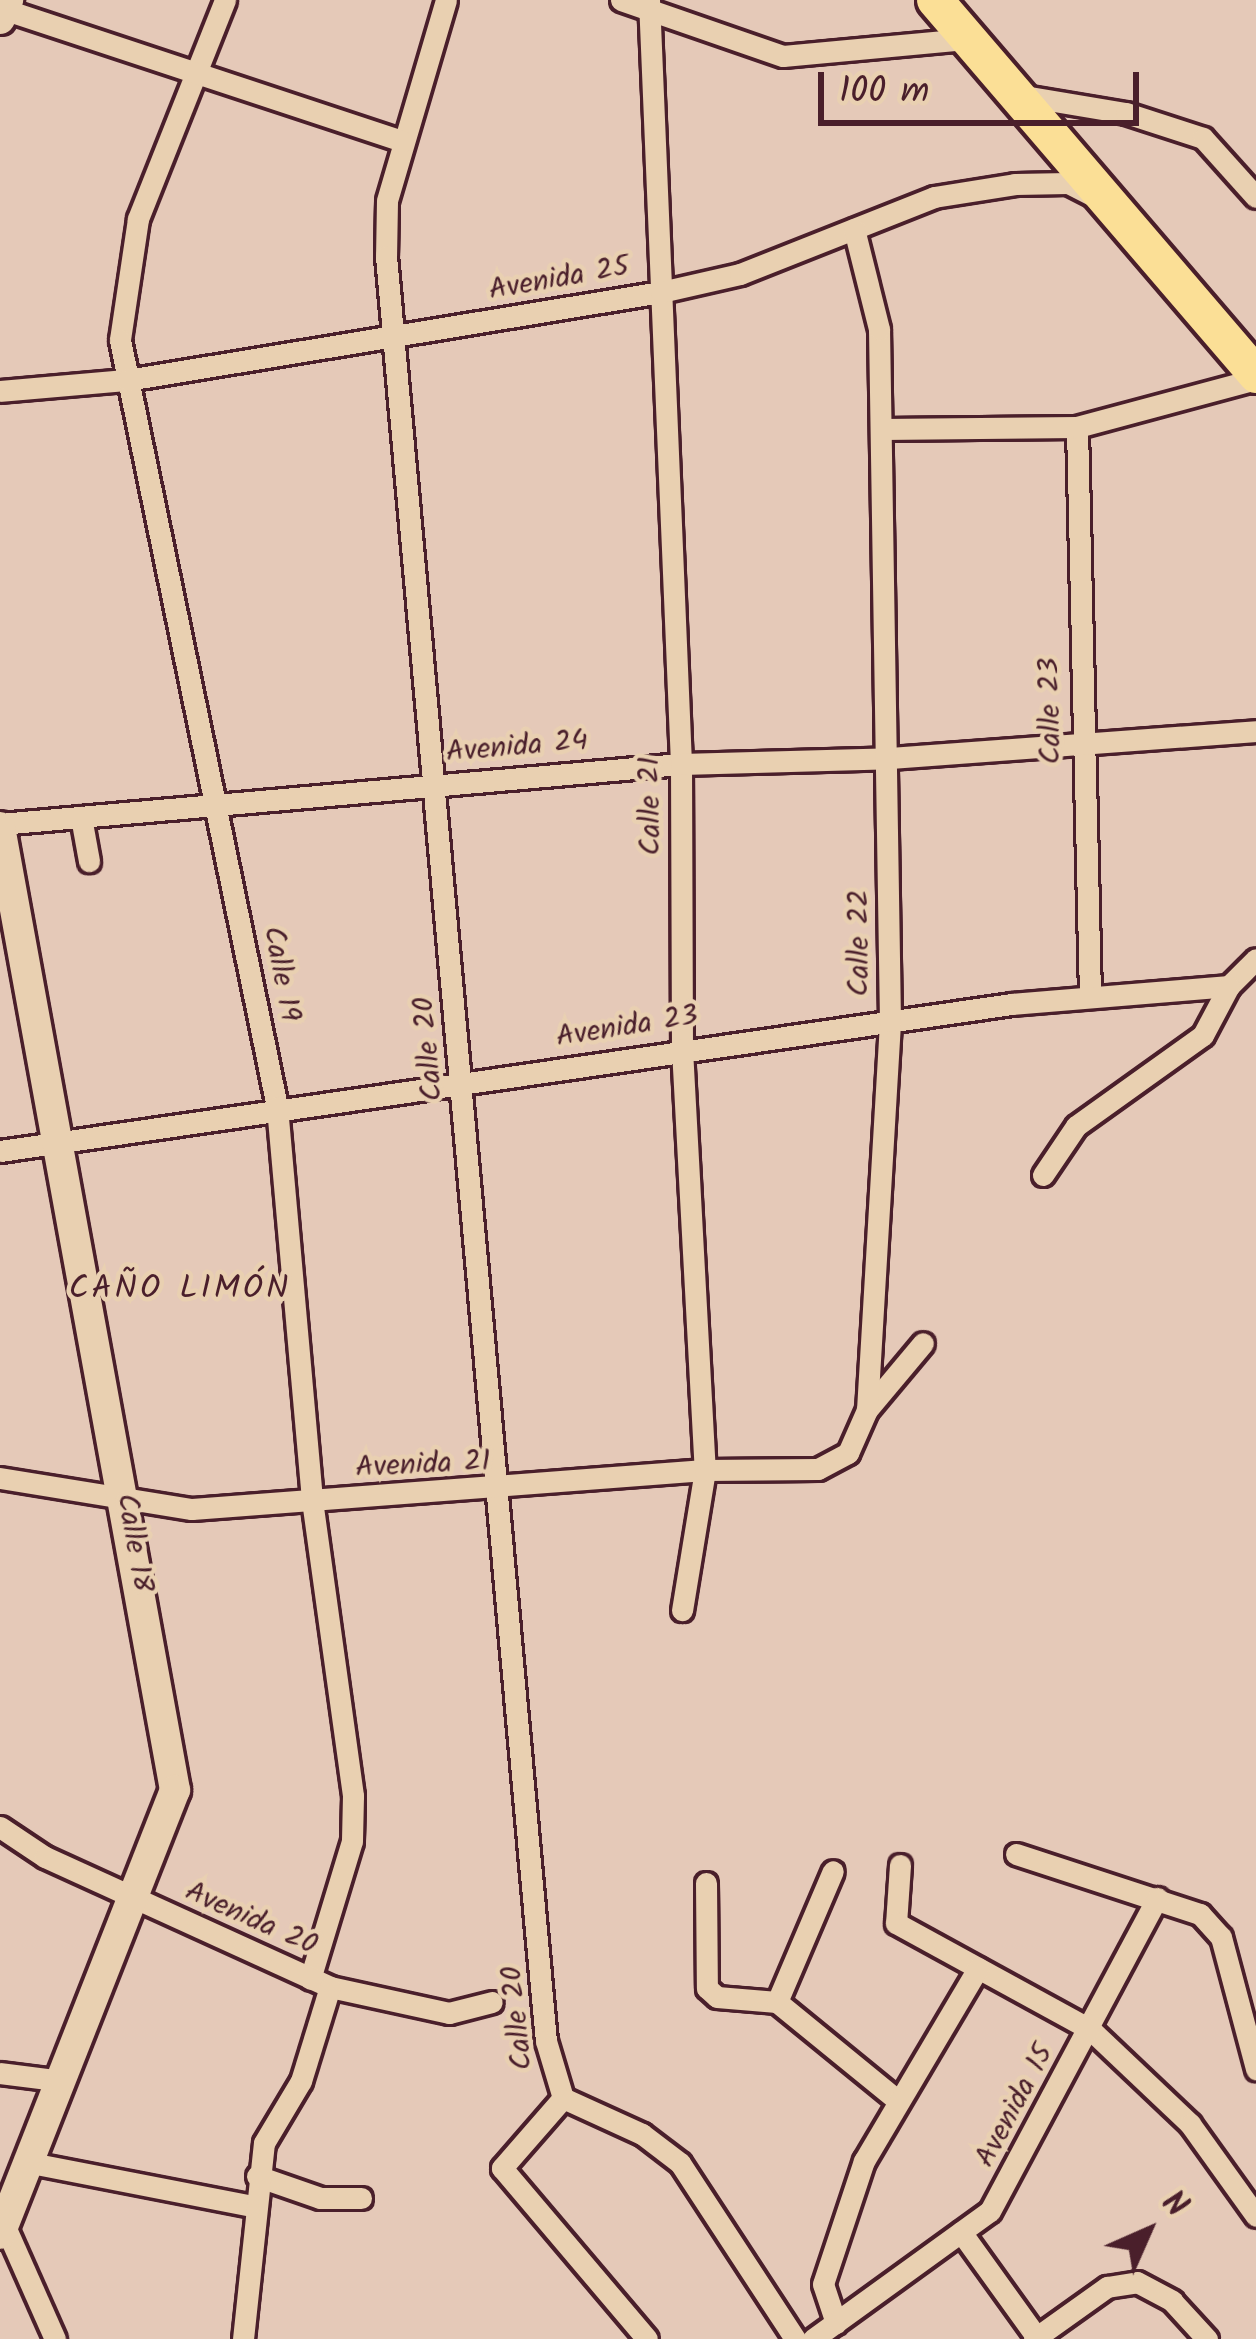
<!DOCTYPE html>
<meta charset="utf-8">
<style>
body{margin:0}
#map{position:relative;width:1256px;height:2339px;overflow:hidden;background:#e5c9b8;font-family:Kalam,sans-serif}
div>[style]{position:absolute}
.roads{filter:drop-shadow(3px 0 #4a1f2b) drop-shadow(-3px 0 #4a1f2b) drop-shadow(0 3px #4a1f2b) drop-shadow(0 -3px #4a1f2b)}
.street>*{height:21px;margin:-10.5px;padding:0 10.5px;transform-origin:10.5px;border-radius:10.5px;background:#e9d0b1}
.secondary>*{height:30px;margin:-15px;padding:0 15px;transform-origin:15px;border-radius:15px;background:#e9d0b1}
.highway>*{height:36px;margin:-18px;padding:0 18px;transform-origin:18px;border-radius:18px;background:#fbdf96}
span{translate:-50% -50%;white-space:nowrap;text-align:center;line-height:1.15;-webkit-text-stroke:9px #e9d0b1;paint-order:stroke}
.street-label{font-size:30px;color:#4a1f2b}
.neighbourhood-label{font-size:33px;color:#4a1f2b;letter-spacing:3px}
.north{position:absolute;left:1088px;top:2171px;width:120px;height:120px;-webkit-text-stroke:9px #e9d0b1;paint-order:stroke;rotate:45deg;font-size:33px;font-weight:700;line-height:48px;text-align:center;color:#4a1f2b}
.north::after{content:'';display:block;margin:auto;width:42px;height:54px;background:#4a1f2b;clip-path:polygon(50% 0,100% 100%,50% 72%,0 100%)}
.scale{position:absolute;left:818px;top:72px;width:321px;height:54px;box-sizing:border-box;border:6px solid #4a1f2b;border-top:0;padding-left:15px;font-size:36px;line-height:42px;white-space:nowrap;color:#4a1f2b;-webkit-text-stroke:9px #e9d0b1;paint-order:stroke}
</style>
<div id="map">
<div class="roads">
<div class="street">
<i style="left:225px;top:0;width:236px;rotate:111.7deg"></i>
<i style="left:138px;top:219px;width:122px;rotate:98.5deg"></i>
<i style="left:120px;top:340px;width:783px;rotate:78.43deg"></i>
<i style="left:277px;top:1107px;width:395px;rotate:84.9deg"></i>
<i style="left:312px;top:1500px;width:299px;rotate:82.1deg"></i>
<i style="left:353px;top:1796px;width:45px;rotate:91.3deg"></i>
<i style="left:352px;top:1841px;width:144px;rotate:106.9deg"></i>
<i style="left:446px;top:0;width:209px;rotate:106.4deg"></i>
<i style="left:387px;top:201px;width:55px;rotate:91deg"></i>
<i style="left:386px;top:256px;width:1792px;rotate:84.88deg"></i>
<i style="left:546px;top:2041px;width:59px;rotate:73.4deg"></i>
<i style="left:621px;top:0;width:171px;rotate:19.1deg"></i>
<i style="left:783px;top:56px;width:186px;rotate:-5.3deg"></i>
<i style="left:649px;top:0;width:765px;rotate:87.6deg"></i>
<i style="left:681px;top:764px;width:285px;rotate:89.8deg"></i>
<i style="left:682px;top:1049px;width:422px;rotate:86.9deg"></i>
<i style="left:705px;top:1470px;width:142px;rotate:99.3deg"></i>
<i style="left:0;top:8px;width:424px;rotate:18.3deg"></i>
<i style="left:1018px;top:95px;width:109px;rotate:9.5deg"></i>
<i style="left:1126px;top:113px;width:81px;rotate:18deg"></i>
<i style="left:1203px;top:138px;width:79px;rotate:48.1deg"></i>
<i style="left:0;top:391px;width:127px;rotate:-5deg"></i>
<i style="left:127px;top:380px;width:541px;rotate:-9.36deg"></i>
<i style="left:661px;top:292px;width:81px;rotate:-12.8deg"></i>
<i style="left:740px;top:274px;width:209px;rotate:-21.6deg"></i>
<i style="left:934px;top:197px;width:82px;rotate:-9.1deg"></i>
<i style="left:1015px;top:184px;width:53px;rotate:-1.1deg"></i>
<i style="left:1068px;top:183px;width:28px;rotate:27deg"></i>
<i style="left:1077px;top:427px;width:567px;rotate:88.69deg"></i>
<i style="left:882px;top:429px;width:195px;rotate:-0.6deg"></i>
<i style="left:1077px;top:427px;width:185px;rotate:-15deg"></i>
<i style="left:81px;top:817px;width:45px;rotate:79.7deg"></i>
<i style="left:0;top:824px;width:684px;rotate:-5.04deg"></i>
<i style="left:681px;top:764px;width:209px;rotate:-1.6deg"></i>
<i style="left:890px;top:758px;width:367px;rotate:-4.2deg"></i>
<i style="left:0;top:1151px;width:1022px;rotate:-8.27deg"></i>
<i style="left:1011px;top:1004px;width:219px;rotate:-4.7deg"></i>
<i style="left:1229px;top:986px;width:38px;rotate:-45deg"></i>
<i style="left:1043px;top:1175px;width:59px;rotate:-56deg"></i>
<i style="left:1076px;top:1126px;width:156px;rotate:-35.6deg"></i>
<i style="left:1203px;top:1035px;width:55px;rotate:-62deg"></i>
<i style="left:867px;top:1410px;width:87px;rotate:-50.1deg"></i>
<i style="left:0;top:1478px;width:194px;rotate:9.2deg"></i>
<i style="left:192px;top:1509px;width:514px;rotate:-4.35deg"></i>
<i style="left:705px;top:1470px;width:113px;rotate:-0.5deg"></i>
<i style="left:818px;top:1469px;width:34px;rotate:-28deg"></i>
<i style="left:848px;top:1453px;width:47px;rotate:-66.2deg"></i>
<i style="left:867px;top:1410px;width:390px;rotate:-86.6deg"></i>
<i style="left:890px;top:1021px;width:692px;rotate:-90.91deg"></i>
<i style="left:879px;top:329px;width:103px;rotate:-104deg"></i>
<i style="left:0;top:1827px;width:54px;rotate:33.7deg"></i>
<i style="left:45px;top:1857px;width:313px;rotate:24.5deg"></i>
<i style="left:330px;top:1987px;width:122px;rotate:12.3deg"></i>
<i style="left:449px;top:2013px;width:44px;rotate:-14.3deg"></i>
<i style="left:1016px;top:1854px;width:194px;rotate:18.1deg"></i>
<i style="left:1200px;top:1914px;width:31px;rotate:48deg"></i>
<i style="left:1221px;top:1937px;width:137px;rotate:75.1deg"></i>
<i style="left:900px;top:1865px;width:58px;rotate:93.9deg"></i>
<i style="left:896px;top:1923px;width:221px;rotate:28.7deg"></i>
<i style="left:1090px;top:2029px;width:138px;rotate:43.5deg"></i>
<i style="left:1190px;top:2124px;width:113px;rotate:54.3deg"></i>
<i style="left:706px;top:1883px;width:105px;rotate:89.5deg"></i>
<i style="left:707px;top:1988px;width:13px;rotate:42deg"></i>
<i style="left:717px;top:1997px;width:60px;rotate:4.8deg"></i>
<i style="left:777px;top:2002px;width:154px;rotate:39.2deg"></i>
<i style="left:777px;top:2002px;width:142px;rotate:-66.9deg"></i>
<i style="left:0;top:2073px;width:64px;rotate:7.2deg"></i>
<i style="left:563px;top:2098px;width:87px;rotate:24.5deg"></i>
<i style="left:642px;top:2134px;width:48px;rotate:37.3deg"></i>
<i style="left:680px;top:2163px;width:210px;rotate:56.8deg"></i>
<i style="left:563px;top:2098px;width:93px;rotate:131.1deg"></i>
<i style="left:502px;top:2168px;width:224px;rotate:49.7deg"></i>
<i style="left:31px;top:2163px;width:226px;rotate:11deg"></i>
<i style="left:257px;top:2176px;width:67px;rotate:19.2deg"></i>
<i style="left:320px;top:2198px;width:41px"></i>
<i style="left:4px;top:2224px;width:126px;rotate:66.1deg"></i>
<i style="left:961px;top:2232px;width:132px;rotate:54.3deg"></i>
<i style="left:836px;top:2323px;width:41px;rotate:-108.4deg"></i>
<i style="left:823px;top:2284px;width:130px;rotate:-71.6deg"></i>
<i style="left:864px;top:2161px;width:224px;rotate:-59.4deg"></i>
<i style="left:243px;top:2339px;width:197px;rotate:-83.9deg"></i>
<i style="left:264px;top:2143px;width:72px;rotate:-59.2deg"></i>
<i style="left:301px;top:2081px;width:98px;rotate:-72.9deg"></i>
<i style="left:813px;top:2339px;width:218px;rotate:-35.9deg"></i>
<i style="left:990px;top:2211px;width:355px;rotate:-61.9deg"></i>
<i style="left:1034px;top:2339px;width:90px;rotate:-35.5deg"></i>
<i style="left:1107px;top:2287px;width:30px;rotate:-9deg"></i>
<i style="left:1137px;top:2282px;width:40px;rotate:28deg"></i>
<i style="left:1172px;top:2301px;width:52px;rotate:47.4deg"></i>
</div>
<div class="secondary">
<i style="left:0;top:19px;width:21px;rotate:-67deg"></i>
<i style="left:0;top:827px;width:979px;rotate:79.7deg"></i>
<i style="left:175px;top:1790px;width:477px;rotate:111.5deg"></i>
</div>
<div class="highway">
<i style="left:935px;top:0;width:494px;rotate:49.4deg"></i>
</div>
</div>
<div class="street-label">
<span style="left:559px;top:279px;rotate:-10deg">Avenida 25</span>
<span style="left:1051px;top:711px;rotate:-91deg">Calle 23</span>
<span style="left:517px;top:747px;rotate:-5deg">Avenida 24</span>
<span style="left:651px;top:806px;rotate:-91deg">Calle 21</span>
<span style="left:860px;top:943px;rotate:-90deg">Calle 22</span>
<span style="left:281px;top:974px;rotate:79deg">Calle 19</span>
<span style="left:627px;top:1027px;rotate:-9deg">Avenida 23</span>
<span style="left:429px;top:1049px;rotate:-95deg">Calle 20</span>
<span style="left:423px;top:1465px;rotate:-3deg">Avenida 21</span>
<span style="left:134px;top:1543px;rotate:80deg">Calle 18</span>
<span style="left:251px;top:1919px;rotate:24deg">Avenida 20</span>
<span style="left:518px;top:2018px;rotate:-96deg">Calle 20</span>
<span style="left:1015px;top:2106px;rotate:-62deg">Avenida 15</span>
</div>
<div class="neighbourhood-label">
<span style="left:180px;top:1290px">CAÑO LIMÓN</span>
</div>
<div class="north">N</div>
<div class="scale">100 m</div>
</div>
